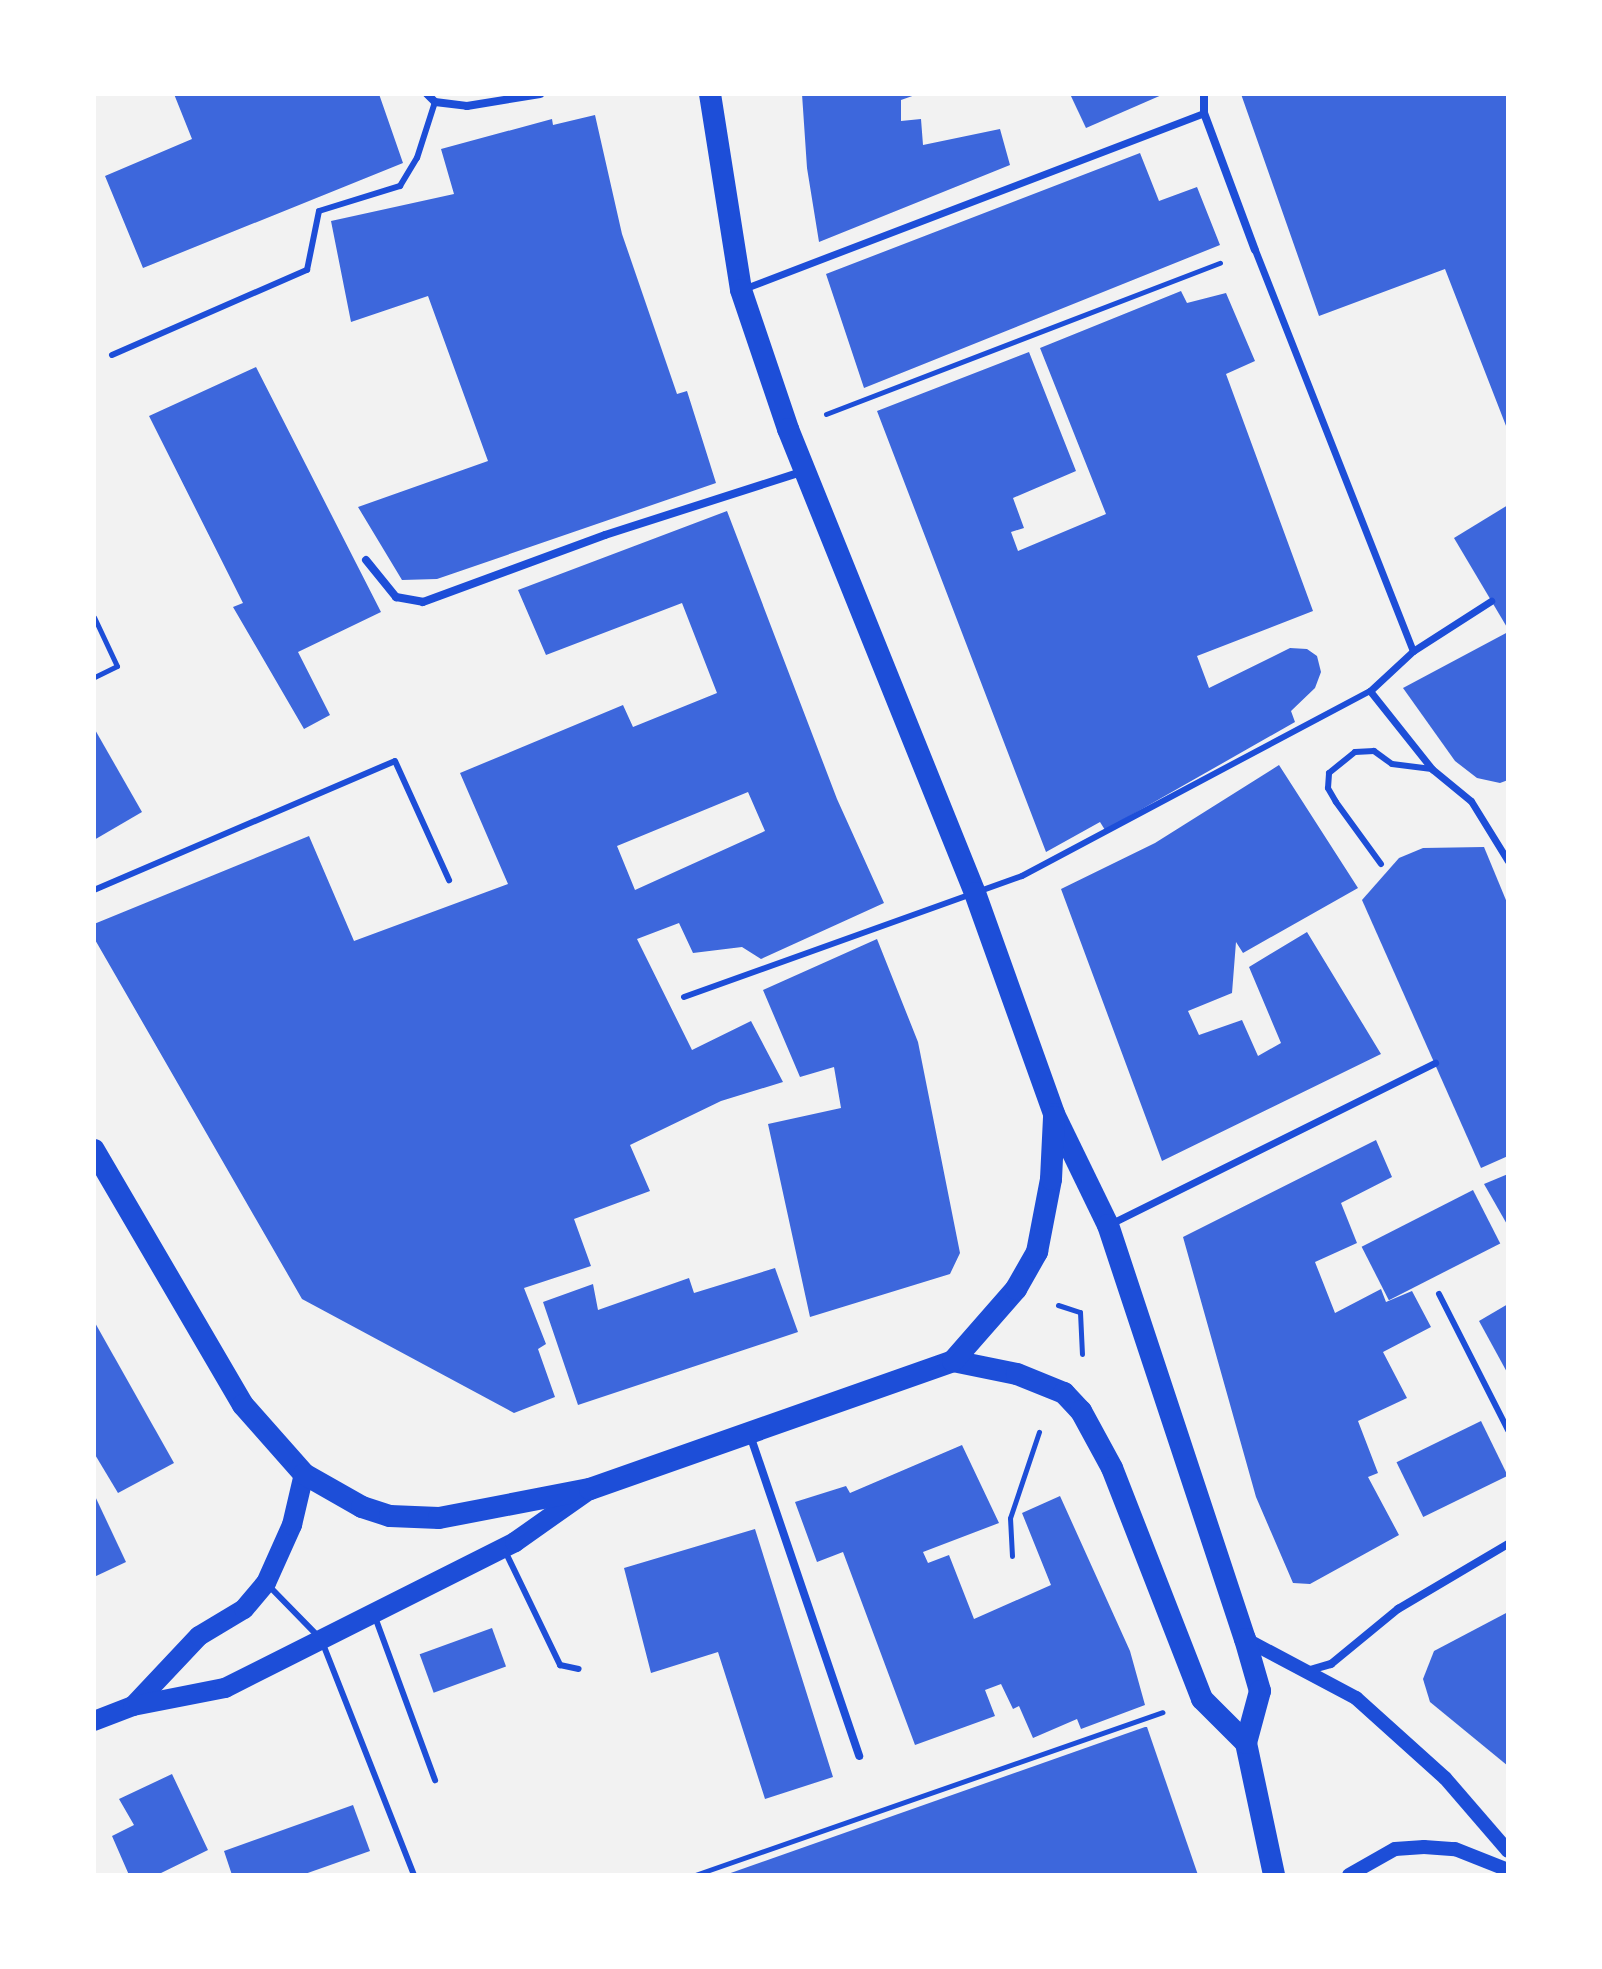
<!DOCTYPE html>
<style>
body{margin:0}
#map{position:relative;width:1602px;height:1969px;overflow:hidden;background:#f2f2f2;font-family:Rubik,sans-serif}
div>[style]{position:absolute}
.building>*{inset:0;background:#3d67dc;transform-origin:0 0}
.path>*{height:5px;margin:-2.5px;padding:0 2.5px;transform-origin:2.5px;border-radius:2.5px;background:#1d4ed8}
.service>*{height:6px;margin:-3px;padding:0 3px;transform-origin:3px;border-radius:3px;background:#1d4ed8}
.pedestrian>*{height:7px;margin:-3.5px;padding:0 3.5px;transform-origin:3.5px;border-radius:3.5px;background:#1d4ed8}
.minor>*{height:8px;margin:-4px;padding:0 4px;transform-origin:4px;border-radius:4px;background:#1d4ed8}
.tertiary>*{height:14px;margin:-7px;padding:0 7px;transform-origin:7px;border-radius:7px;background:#1d4ed8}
.primary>*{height:20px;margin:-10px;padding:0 10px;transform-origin:10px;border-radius:10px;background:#1d4ed8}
.trunk>*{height:22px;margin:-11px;padding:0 11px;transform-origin:11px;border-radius:11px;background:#1d4ed8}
span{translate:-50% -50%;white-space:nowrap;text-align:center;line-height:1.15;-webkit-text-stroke:7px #fff;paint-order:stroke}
.frame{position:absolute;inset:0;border:96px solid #fff;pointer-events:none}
</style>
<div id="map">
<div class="building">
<i style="clip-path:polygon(174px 94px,379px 94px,403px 163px,143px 268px,105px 176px,192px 139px)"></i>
<i style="clip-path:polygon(802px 94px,918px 94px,901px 100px,901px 121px,921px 119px,923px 145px,1000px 129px,1010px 165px,819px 242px,807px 168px)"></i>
<i style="clip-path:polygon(1070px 94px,1164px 94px,1086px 128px)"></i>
<i style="clip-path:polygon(1241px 94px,1508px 94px,1508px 431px,1445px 269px,1319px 316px)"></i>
<i style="clip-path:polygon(595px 115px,622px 234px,677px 394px,687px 391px,716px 483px,437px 579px,402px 580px,358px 507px,488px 461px,428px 296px,351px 322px,331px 221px,454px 194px,441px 149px,552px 119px,553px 125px)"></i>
<i style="clip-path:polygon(1140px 153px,1159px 201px,1197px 187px,1220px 245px,864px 388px,826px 274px)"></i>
<i style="clip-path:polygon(1181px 291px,1187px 303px,1226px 293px,1255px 361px,1226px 374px,1313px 611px,1197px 656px,1209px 688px,1290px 648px,1307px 649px,1317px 656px,1321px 672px,1315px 688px,1291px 711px,1295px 722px,1105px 830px,1100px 822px,1046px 852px,877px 411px,1029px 352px,1076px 471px,1013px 498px,1024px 528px,1011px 532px,1018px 551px,1106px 514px,1040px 348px)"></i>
<i style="clip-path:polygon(256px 367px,381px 612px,298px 652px,330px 715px,304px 729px,233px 607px,243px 603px,149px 416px)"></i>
<i style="clip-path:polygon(1508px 505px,1508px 629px,1454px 538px)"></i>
<i style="clip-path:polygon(evenodd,727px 511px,837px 799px,884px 903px,761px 959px,742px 947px,693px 953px,679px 923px,637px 939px,692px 1050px,751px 1021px,783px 1082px,721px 1101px,630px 1145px,650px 1191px,574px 1219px,591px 1266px,524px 1288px,546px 1344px,538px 1349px,555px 1397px,514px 1413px,302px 1299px,94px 938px,94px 924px,309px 836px,354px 941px,508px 884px,460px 773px,623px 705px,633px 727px,717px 693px,682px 603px,546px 655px,518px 590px,727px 511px,748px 792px,765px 831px,635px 890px,617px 846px,748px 792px)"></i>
<i style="clip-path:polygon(1508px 632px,1508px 780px,1500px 783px,1477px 778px,1455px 761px,1403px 688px)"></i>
<i style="clip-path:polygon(94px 728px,142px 812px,94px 840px)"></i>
<i style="clip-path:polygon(1279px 765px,1358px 888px,1243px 953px,1236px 942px,1232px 993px,1188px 1011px,1199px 1035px,1242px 1020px,1258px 1056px,1281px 1043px,1249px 967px,1307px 932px,1381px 1054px,1162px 1161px,1061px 889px,1155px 843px)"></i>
<i style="clip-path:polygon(1484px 847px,1508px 905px,1508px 1156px,1481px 1168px,1362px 900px,1399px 858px,1423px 848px)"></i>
<i style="clip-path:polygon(877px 939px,918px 1042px,960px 1253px,950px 1274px,810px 1317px,768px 1124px,841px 1108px,834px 1067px,800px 1077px,763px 990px)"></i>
<i style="clip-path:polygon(1376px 1140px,1392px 1177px,1341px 1203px,1357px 1243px,1315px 1262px,1335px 1313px,1381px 1289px,1386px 1302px,1412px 1291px,1431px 1327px,1383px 1352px,1407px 1398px,1358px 1421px,1378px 1473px,1368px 1477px,1399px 1535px,1310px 1584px,1293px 1583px,1256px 1497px,1183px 1237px)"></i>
<i style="clip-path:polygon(1508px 1174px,1508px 1226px,1484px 1184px)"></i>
<i style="left:1473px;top:1190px;width:60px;height:125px;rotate:63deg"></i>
<i style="clip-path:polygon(775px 1268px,798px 1332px,578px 1405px,543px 1302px,593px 1284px,598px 1310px,689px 1278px,694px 1293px)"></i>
<i style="clip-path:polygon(1508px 1304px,1508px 1374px,1479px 1321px)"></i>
<i style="clip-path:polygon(94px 1321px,174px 1463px,118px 1493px,94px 1453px)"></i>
<i style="left:1481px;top:1421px;width:61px;height:94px;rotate:64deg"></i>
<i style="clip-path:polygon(962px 1445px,999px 1523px,923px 1552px,928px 1563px,949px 1555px,974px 1619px,1051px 1585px,1022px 1513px,1060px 1496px,1130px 1651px,1145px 1705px,1081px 1729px,1077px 1719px,1033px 1738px,1019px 1706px,1013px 1709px,1001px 1684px,985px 1690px,995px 1716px,915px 1745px,843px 1552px,817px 1562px,795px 1502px,846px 1486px,850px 1493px)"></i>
<i style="clip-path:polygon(94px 1494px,126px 1562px,94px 1577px)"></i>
<i style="clip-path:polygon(755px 1529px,833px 1777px,765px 1799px,718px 1652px,651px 1673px,624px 1568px)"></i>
<i style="clip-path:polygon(1508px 1612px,1508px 1766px,1430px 1702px,1423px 1679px,1434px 1651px)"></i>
<i style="left:492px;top:1628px;width:41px;height:77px;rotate:70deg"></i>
<i style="clip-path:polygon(1147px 1727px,1198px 1875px,725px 1875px,1145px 1727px)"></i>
<i style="clip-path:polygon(172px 1774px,208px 1850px,157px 1875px,129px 1875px,112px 1836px,134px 1825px,119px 1799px)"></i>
<i style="clip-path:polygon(353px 1805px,370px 1851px,302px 1875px,232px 1875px,224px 1851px)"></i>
</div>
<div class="path">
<i style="left:826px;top:414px;width:422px;rotate:-21deg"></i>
<i style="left:94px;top:617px;width:54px;rotate:64.9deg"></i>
<i style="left:117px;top:666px;width:25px;rotate:154deg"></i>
<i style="left:1058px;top:1305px;width:23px;rotate:18deg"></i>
<i style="left:1080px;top:1312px;width:42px;rotate:87.3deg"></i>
<i style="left:1012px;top:1556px;width:38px;rotate:-93deg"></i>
<i style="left:1010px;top:1518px;width:91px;rotate:-71.4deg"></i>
<i style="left:695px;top:1875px;width:495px;rotate:-19.2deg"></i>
</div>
<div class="service">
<i style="left:112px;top:355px;width:213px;rotate:-23.6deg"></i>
<i style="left:307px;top:270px;width:60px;rotate:-78.5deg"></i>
<i style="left:319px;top:211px;width:85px;rotate:-17.2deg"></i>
<i style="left:400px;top:186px;width:33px;rotate:-59deg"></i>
<i style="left:417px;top:158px;width:59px;rotate:-72.2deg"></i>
<i style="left:1381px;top:864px;width:77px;rotate:-126deg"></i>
<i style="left:1336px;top:802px;width:16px;rotate:-120deg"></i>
<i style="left:1328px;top:788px;width:15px;rotate:-86deg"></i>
<i style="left:1329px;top:773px;width:33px;rotate:-39deg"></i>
<i style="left:1355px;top:752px;width:19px;rotate:-3deg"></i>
<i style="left:1374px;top:751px;width:22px;rotate:36deg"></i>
<i style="left:1392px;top:764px;width:40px;rotate:7.1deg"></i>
<i style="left:94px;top:890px;width:327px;rotate:-23.2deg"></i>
<i style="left:395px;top:761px;width:131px;rotate:65.6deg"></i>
<i style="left:684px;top:997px;width:359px;rotate:-19.7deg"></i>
<i style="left:1022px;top:876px;width:394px;rotate:-28deg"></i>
<i style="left:1439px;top:1294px;width:153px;rotate:63.1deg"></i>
<i style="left:505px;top:1551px;width:127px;rotate:64.2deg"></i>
<i style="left:560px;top:1665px;width:19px;rotate:12deg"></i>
<i style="left:269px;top:1586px;width:69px;rotate:45.6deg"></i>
<i style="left:375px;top:1617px;width:174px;rotate:69.8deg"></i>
<i style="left:323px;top:1644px;width:248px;rotate:68.5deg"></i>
</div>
<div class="pedestrian">
<i style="left:1255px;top:250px;width:431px;rotate:68.5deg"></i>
<i style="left:1413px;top:651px;width:59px;rotate:137.1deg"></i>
<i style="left:1370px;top:691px;width:100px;rotate:51.5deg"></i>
<i style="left:1432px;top:769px;width:50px;rotate:39.4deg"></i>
<i style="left:1471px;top:801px;width:70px;rotate:58.3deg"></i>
<i style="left:743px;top:289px;width:493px;rotate:-20.9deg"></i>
<i style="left:1413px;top:651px;width:93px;rotate:-32.7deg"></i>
<i style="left:1110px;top:1224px;width:363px;rotate:-26.4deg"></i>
</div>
<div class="minor">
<i style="left:427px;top:94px;width:11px;rotate:45deg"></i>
<i style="left:435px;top:102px;width:32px;rotate:7deg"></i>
<i style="left:467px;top:106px;width:74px;rotate:-9.3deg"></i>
<i style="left:1204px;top:94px;width:19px;rotate:90deg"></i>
<i style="left:1204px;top:113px;width:146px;rotate:69.6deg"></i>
<i style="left:366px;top:560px;width:48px;rotate:51deg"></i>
<i style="left:396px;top:597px;width:27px;rotate:10deg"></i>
<i style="left:423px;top:602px;width:194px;rotate:-20.2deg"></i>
<i style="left:605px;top:535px;width:209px;rotate:-17.8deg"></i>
<i style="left:750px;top:1435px;width:339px;rotate:71.2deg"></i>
<i style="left:1310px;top:1670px;width:22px;rotate:-16deg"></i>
<i style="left:1331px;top:1664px;width:87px;rotate:-39.4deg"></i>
<i style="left:1398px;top:1609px;width:128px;rotate:-30.6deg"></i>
</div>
<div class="tertiary">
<i style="left:1245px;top:1639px;width:126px;rotate:28deg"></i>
<i style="left:1356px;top:1698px;width:120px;rotate:42deg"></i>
<i style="left:1445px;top:1778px;width:96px;rotate:49.2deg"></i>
<i style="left:1349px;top:1875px;width:53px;rotate:-29.5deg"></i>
<i style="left:1395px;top:1849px;width:29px;rotate:-4deg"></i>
<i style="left:1424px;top:1847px;width:31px;rotate:4deg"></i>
<i style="left:1455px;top:1849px;width:57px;rotate:21.6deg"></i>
</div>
<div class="primary">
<i style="left:133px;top:1706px;width:96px;rotate:-46.7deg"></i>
<i style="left:199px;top:1636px;width:52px;rotate:-31deg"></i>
<i style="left:244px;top:1609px;width:34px;rotate:-50deg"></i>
<i style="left:266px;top:1583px;width:64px;rotate:-65.9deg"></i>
<i style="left:292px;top:1525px;width:52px;rotate:-76.8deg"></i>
<i style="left:94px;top:1721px;width:42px;rotate:-21deg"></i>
<i style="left:133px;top:1706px;width:94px;rotate:-11.1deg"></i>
<i style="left:225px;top:1688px;width:325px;rotate:-26.7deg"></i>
<i style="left:515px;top:1542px;width:92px;rotate:-35.2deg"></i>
</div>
<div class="trunk">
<i style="left:710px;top:94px;width:198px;rotate:81deg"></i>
<i style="left:741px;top:290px;width:147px;rotate:71.3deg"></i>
<i style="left:788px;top:429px;width:500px;rotate:68.05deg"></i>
<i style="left:975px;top:893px;width:235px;rotate:70.3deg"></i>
<i style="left:1054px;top:1114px;width:123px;rotate:64.1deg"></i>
<i style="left:1108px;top:1225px;width:436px;rotate:71.7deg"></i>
<i style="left:1245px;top:1639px;width:54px;rotate:73.9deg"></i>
<i style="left:1260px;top:1691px;width:54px;rotate:105.1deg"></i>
<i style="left:1246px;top:1743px;width:135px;rotate:78deg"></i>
<i style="left:94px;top:1150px;width:295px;rotate:59.7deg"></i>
<i style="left:243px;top:1405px;width:92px;rotate:48.5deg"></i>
<i style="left:304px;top:1474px;width:67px;rotate:29.6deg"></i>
<i style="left:362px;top:1507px;width:29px;rotate:18deg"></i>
<i style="left:390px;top:1516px;width:49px;rotate:2.3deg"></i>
<i style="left:439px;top:1518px;width:154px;rotate:-10.9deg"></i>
<i style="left:590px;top:1489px;width:385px;rotate:-19.4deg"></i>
<i style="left:953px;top:1361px;width:65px;rotate:11.5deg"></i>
<i style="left:1017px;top:1374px;width:51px;rotate:22deg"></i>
<i style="left:1064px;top:1393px;width:25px;rotate:47deg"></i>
<i style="left:1081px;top:1411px;width:65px;rotate:61.5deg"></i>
<i style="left:1112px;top:1468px;width:248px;rotate:68.7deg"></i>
<i style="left:1202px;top:1699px;width:62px;rotate:45deg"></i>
<i style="left:953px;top:1361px;width:96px;rotate:-48.8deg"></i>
<i style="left:1016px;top:1289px;width:43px;rotate:-60.4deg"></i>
<i style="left:1037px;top:1252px;width:74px;rotate:-79.1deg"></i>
<i style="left:1051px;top:1179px;width:62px;rotate:-87.2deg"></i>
</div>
<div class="frame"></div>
</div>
